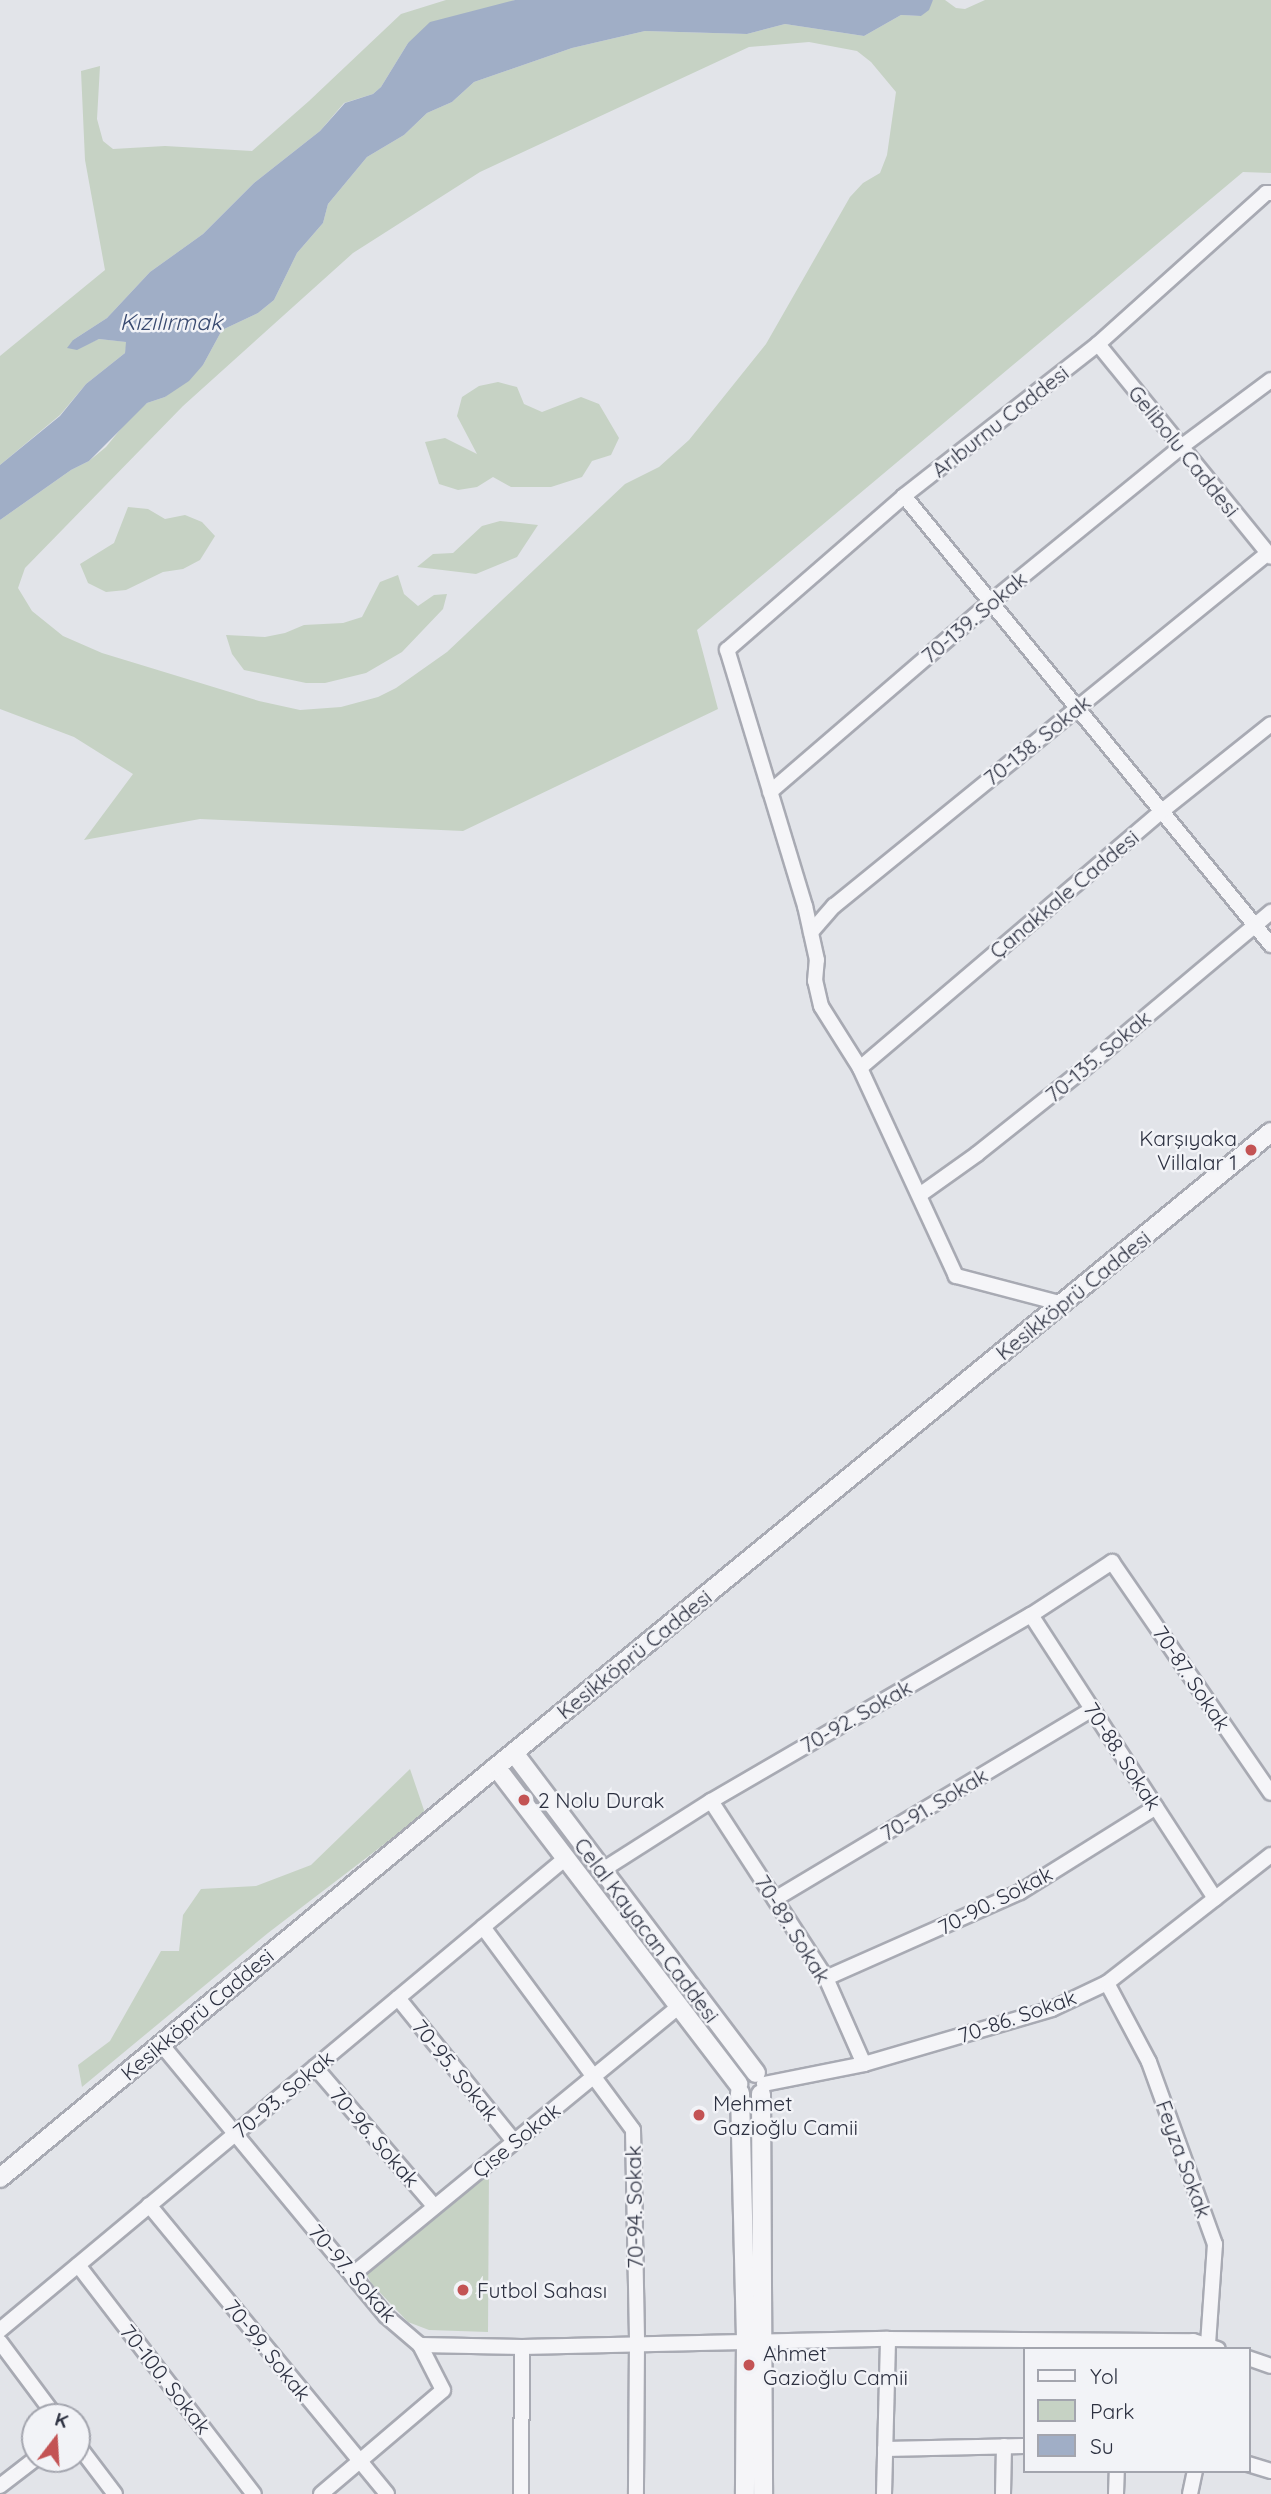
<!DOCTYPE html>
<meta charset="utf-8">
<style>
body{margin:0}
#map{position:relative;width:1271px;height:2494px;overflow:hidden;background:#e2e4e9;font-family:Quicksand,sans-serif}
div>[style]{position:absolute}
.green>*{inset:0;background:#c6d2c4}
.water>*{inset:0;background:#a0aec6}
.roads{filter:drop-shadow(2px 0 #a8aab3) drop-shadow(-2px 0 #a8aab3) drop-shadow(0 2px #a8aab3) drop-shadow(0 -2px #a8aab3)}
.minor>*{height:14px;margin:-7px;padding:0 7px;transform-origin:7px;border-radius:7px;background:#f5f5f8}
.tertiary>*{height:18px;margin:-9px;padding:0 9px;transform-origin:9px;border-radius:9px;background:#f5f5f8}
.dots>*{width:19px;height:19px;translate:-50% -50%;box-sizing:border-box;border:4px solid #f2f3f7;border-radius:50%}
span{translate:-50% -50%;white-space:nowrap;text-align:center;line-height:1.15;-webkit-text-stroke:5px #f2f3f7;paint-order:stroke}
.street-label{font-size:21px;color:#2c3040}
.poi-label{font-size:21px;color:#2c3040}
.right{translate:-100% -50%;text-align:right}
.left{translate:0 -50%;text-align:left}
.water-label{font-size:23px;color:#394a70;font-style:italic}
.legend{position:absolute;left:1023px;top:2347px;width:228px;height:126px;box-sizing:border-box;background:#f2f3f7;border:2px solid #a3a5ae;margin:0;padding:9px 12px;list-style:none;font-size:21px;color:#2c3040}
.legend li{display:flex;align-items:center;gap:14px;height:35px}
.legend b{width:35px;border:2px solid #a3a5ae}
.north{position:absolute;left:21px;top:2403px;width:70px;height:70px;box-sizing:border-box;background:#f2f3f7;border:2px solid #a3a5ae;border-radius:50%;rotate:17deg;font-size:19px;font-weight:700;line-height:28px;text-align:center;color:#2c3040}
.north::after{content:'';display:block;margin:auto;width:24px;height:32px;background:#c35354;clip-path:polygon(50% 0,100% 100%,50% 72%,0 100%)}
</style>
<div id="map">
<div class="green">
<i style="clip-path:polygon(446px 0,515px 0,408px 43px,381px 87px,373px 94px,344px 103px,320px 131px,254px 183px,203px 234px,150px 272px,107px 318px,73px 340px,76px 349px,99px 339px,127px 342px,125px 353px,86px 384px,60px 415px,0 465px,0 356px,105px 270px,85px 160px,81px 71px,100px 66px,97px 119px,103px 141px,113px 149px,165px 146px,252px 151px,309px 101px,401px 14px)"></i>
<i style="clip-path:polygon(evenodd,933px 0,945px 0,956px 8px,965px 9px,985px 0,1271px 0,1271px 173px,1243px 172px,697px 630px,718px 709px,463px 831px,200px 819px,84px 840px,133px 774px,74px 737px,0 709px,0 520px,71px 470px,89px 461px,106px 447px,132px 415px,147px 403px,165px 397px,203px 365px,222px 330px,258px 313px,274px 300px,297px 253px,323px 223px,328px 204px,367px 157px,404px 135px,427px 113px,452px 102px,474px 82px,572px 48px,645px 31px,747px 34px,785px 24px,864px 36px,901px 15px,921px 16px,933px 0,809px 42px,857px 51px,871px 62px,896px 92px,887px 155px,880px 173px,863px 183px,850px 197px,766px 344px,689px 440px,659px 467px,625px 484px,447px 652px,396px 688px,378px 697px,341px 707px,300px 710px,259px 701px,102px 653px,63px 636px,32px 611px,18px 588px,25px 568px,183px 406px,353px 253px,480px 172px,749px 47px,809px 42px)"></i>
<i style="clip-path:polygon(498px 382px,517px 387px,524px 404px,542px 412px,581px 397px,599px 404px,619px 438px,611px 455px,592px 461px,582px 477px,551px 487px,511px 487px,493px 477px,477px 487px,458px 490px,439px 484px,425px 442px,445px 438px,477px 454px,457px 416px,462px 397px,479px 386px)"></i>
<i style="clip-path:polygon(128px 507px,148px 509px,165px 519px,185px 515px,202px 522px,215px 536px,200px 560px,183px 569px,163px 572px,126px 590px,106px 592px,88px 583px,80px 564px,114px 543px)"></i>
<i style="clip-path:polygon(500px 521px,538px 525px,517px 557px,476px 574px,417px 567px,433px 554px,453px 553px,482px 526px)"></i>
<i style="clip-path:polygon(398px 575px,404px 594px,418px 606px,434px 595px,447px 594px,443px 609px,402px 652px,366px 673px,325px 683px,306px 683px,244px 670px,232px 654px,226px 635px,265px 637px,285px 633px,304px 625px,343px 623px,362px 617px,380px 582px)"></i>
<i style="clip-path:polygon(410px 1769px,425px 1813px,268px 1933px,82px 2087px,78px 2065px,110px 2041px,161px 1951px,179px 1951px,183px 1915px,201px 1889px,256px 1886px,311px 1865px)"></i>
<i style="clip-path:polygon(489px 2169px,488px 2332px,429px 2330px,408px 2322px,371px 2283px,365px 2270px)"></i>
</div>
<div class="water">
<i style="clip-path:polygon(515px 0,933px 0,929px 10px,921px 16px,901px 15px,864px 36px,785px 24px,747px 34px,645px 31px,572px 48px,474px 82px,452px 102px,427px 113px,404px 135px,367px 157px,328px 204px,323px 223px,297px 253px,274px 300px,258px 313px,222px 330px,203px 365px,189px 381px,165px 397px,147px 403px,89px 461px,71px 470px,0 520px,0 465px,60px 416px,86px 384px,125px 353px,126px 342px,99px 339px,77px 350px,67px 348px,73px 340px,107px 318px,150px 272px,203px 234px,254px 183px,320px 131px,345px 103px,373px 94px,381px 87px,408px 43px,430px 22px)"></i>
</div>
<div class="roads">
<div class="minor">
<i style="left:1098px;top:344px;width:274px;rotate:50.9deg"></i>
<i style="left:904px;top:496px;width:580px;rotate:50.74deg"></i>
<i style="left:770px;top:792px;width:291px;rotate:-40.7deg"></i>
<i style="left:991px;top:602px;width:245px;rotate:-39.2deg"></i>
<i style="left:1181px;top:447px;width:112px;rotate:-36.7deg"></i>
<i style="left:811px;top:932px;width:35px;rotate:-49deg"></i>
<i style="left:834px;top:906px;width:559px;rotate:-39.12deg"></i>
<i style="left:860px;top:1068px;width:397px;rotate:-40.4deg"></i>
<i style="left:1162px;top:811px;width:139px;rotate:-38.6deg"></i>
<i style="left:921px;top:1194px;width:69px;rotate:-35.5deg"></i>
<i style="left:977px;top:1154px;width:130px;rotate:-38.5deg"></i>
<i style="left:1079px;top:1073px;width:251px;rotate:-40deg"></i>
<i style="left:1063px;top:1304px;width:111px;rotate:-165.3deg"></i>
<i style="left:956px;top:1276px;width:229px;rotate:-114.8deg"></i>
<i style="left:860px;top:1068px;width:73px;rotate:-122.2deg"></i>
<i style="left:821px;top:1006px;width:26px;rotate:-103deg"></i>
<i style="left:815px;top:981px;width:21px;rotate:-85deg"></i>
<i style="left:817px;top:960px;width:55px;rotate:-102.5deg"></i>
<i style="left:805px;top:906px;width:268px;rotate:-106.9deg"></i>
<i style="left:727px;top:650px;width:235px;rotate:-41deg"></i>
<i style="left:904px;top:496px;width:246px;rotate:-38.1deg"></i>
<i style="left:1098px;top:344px;width:226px;rotate:-41.9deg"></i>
<i style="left:1266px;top:193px;width:5px"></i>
<i style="left:1031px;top:1615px;width:338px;rotate:57deg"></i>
<i style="left:711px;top:1801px;width:211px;rotate:57deg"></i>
<i style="left:826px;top:1978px;width:94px;rotate:66.2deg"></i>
<i style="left:601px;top:1871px;width:130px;rotate:-32.5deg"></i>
<i style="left:711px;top:1801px;width:370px;rotate:-30.2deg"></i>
<i style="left:1031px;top:1615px;width:97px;rotate:-33.2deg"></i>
<i style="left:1112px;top:1562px;width:280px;rotate:55.5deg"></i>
<i style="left:775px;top:1899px;width:370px;rotate:-30.9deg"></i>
<i style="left:483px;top:1927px;width:252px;rotate:53.5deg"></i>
<i style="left:633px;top:2130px;width:212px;rotate:88.9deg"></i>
<i style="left:637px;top:2342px;width:152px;rotate:90.4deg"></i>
<i style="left:826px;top:1978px;width:212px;rotate:-23.9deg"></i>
<i style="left:1020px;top:1892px;width:160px;rotate:-32deg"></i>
<i style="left:1107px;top:1983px;width:89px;rotate:62deg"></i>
<i style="left:1149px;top:2062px;width:194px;rotate:70.1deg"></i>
<i style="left:1215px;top:2244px;width:101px;rotate:94deg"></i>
<i style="left:398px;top:1998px;width:184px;rotate:51deg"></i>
<i style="left:161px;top:2044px;width:353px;rotate:50.4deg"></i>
<i style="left:386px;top:2316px;width:45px;rotate:40.5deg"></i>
<i style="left:420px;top:2345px;width:102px;rotate:1.1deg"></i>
<i style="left:522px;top:2347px;width:366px;rotate:-1.3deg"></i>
<i style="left:888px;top:2339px;width:305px;rotate:0.4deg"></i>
<i style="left:1193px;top:2341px;width:26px;rotate:18deg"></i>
<i style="left:315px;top:2067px;width:184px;rotate:49.4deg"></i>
<i style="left:764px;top:2084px;width:102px;rotate:-11.3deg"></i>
<i style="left:864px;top:2064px;width:196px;rotate:-16.3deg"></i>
<i style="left:1052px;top:2009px;width:61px;rotate:-25.3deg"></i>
<i style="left:1107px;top:1983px;width:208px;rotate:-38deg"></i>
<i style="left:149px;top:2205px;width:374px;rotate:50.5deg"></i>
<i style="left:78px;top:2265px;width:289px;rotate:52.5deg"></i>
<i style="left:352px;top:2275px;width:424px;rotate:-39.4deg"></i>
<i style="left:0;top:2330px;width:737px;rotate:-39.83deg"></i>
<i style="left:0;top:2342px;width:94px;rotate:53.3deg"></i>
<i style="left:1248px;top:2358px;width:24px;rotate:19deg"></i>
<i style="left:77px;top:2444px;width:63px;rotate:52.8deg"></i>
<i style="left:885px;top:2449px;width:139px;rotate:-1.2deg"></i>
<i style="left:1248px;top:2464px;width:24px;rotate:17deg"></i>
<i style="left:0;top:2486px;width:44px;rotate:-37.6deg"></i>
<i style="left:321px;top:2494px;width:160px;rotate:-40.4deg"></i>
<i style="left:443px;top:2390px;width:51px;rotate:-117.1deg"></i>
<i style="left:521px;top:2494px;width:147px;rotate:-89.6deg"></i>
<i style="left:884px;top:2494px;width:155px;rotate:-88.5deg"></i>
<i style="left:1003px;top:2494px;width:48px;rotate:-88.8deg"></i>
<i style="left:1116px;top:2494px;width:23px;rotate:-88deg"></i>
<i style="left:1190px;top:2494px;width:24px;rotate:-78deg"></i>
</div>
<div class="tertiary">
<i style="left:514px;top:1753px;width:401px;rotate:52.9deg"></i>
<i style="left:496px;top:1767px;width:399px;rotate:52.6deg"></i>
<i style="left:740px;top:2093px;width:248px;rotate:88.6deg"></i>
<i style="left:746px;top:2341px;width:153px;rotate:90.4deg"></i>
<i style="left:761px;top:2094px;width:400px;rotate:89.7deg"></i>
<i style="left:0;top:2178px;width:644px;rotate:-39.65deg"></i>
<i style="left:496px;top:1767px;width:1002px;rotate:-39.33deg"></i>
</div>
</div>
<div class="dots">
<i style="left:1251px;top:1150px;background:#c35354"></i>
<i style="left:524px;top:1800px;background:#c35354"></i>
<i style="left:699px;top:2115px;background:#c35354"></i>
<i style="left:463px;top:2290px;background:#c35354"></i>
<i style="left:749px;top:2365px;background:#c35354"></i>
</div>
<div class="street-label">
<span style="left:1000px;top:421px;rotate:-38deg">Arıburnu Caddesi</span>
<span style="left:1184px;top:451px;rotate:51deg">Gelibolu Caddesi</span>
<span style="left:974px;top:617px;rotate:-40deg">70-139. Sokak</span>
<span style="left:1037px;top:740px;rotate:-39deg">70-138. Sokak</span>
<span style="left:1064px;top:894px;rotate:-40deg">Çanakkale Caddesi</span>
<span style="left:1098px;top:1056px;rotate:-40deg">70-135. Sokak</span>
<span style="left:1073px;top:1295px;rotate:-39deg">Kesikköprü Caddesi</span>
<span style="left:634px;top:1654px;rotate:-39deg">Kesikköprü Caddesi</span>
<span style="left:1192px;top:1678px;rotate:56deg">70-87. Sokak</span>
<span style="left:856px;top:1716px;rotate:-30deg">70-92. Sokak</span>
<span style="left:1123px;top:1756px;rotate:57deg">70-88. Sokak</span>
<span style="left:934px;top:1804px;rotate:-31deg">70-91. Sokak</span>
<span style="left:995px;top:1900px;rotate:-27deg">70-90. Sokak</span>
<span style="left:793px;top:1929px;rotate:58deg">70-89. Sokak</span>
<span style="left:647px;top:1930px;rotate:53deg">Celal Kayacan Caddesi</span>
<span style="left:197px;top:2014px;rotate:-40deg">Kesikköprü Caddesi</span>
<span style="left:1017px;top:2016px;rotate:-19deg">70-86. Sokak</span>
<span style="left:456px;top:2070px;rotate:51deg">70-95. Sokak</span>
<span style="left:283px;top:2094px;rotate:-40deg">70-93. Sokak</span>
<span style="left:375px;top:2137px;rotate:49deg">70-96. Sokak</span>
<span style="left:516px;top:2140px;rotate:-39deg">Çise Sokak</span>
<span style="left:1184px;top:2159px;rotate:70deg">Feyza Sokak</span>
<span style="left:634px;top:2207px;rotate:-91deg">70-94. Sokak</span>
<span style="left:353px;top:2273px;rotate:49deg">70-97. Sokak</span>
<span style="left:268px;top:2350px;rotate:51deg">70-99. Sokak</span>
<span style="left:166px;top:2379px;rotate:52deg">70-100. Sokak</span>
</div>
<div class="poi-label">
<span class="right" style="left:1237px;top:1150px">Karşıyaka<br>Villalar 1</span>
<span class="left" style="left:538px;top:1800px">2 Nolu Durak</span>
<span class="left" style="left:713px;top:2115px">Mehmet<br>Gazioğlu Camii</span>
<span class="left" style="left:477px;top:2290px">Futbol Sahası</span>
<span class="left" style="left:763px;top:2365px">Ahmet<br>Gazioğlu Camii</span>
</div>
<div class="water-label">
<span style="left:171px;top:322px">Kızılırmak</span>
</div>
<ul class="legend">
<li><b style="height:9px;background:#f5f5f8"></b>Yol</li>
<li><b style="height:19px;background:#c6d2c4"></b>Park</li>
<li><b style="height:19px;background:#a0aec6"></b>Su</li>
</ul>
<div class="north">K</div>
</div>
